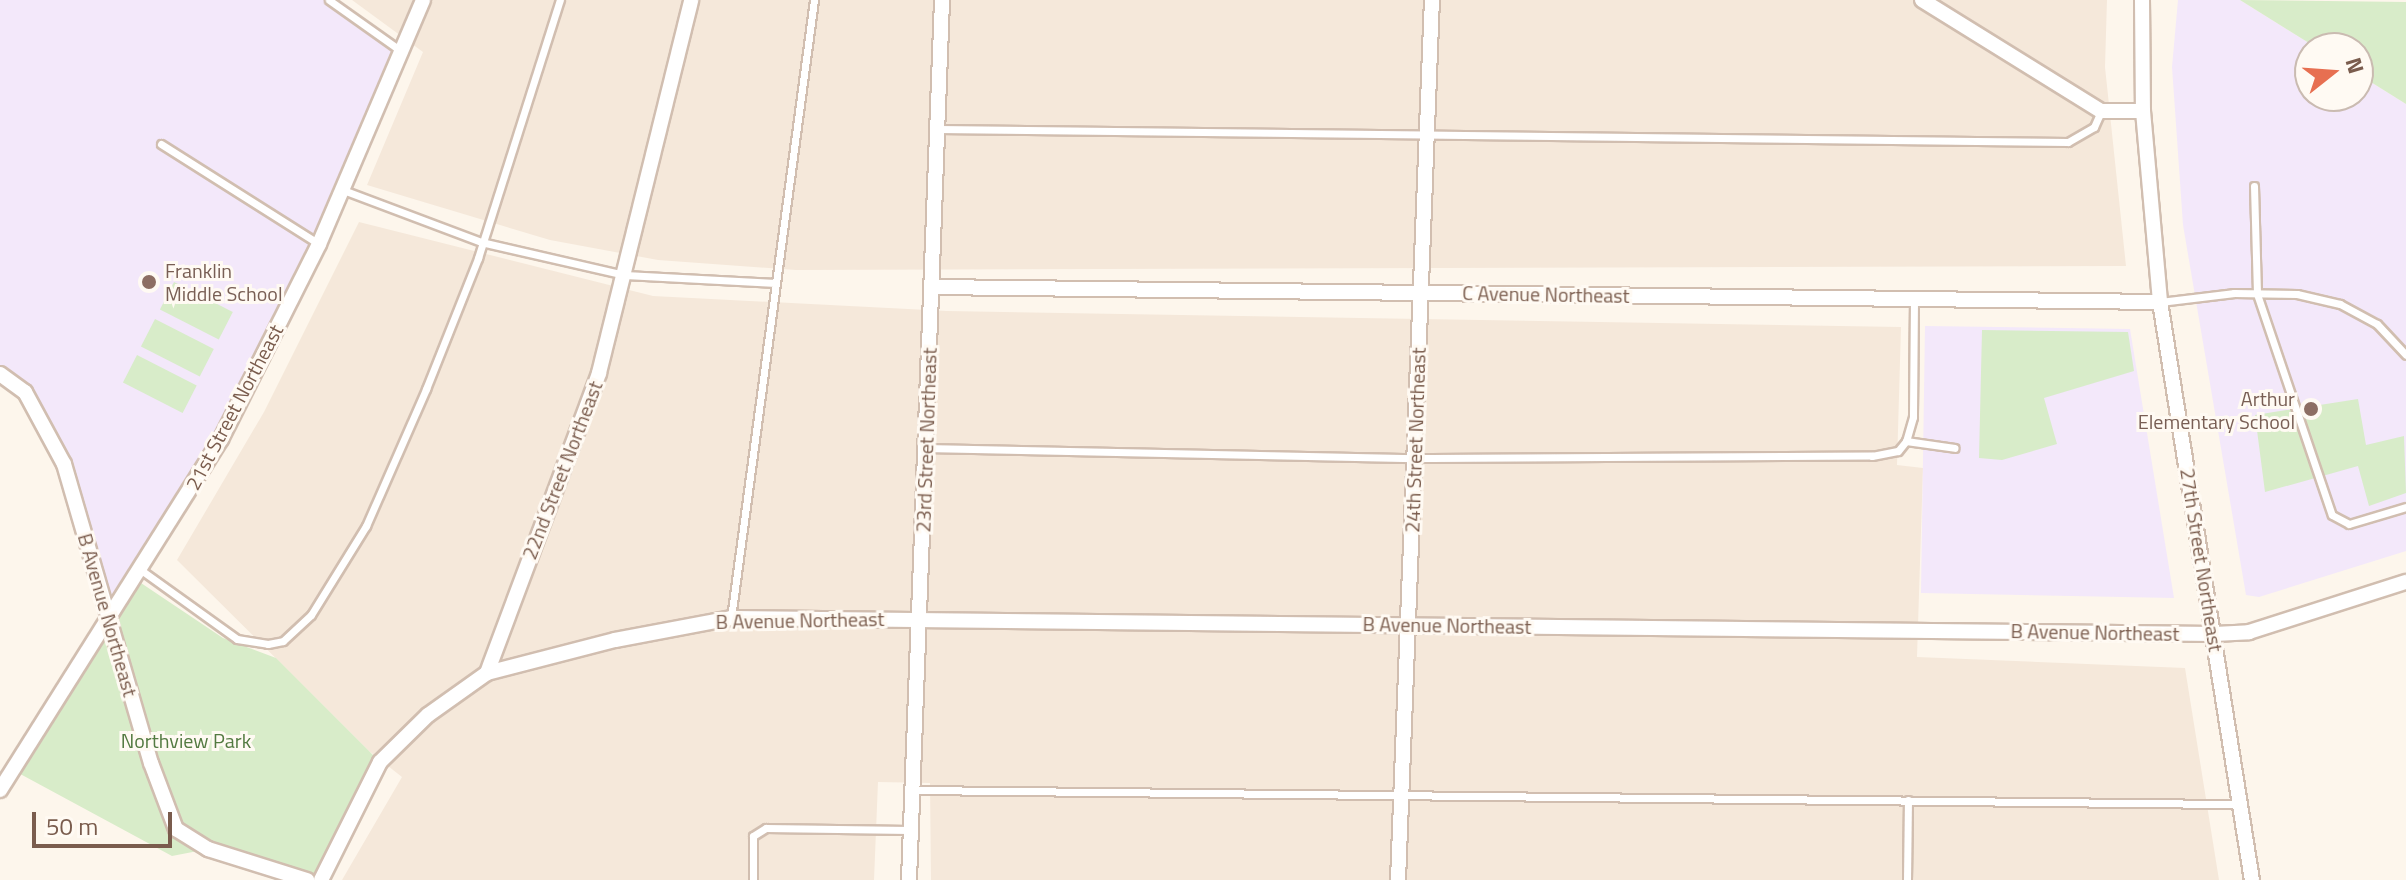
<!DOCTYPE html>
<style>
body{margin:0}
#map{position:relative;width:2406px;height:880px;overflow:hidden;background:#fdf6ec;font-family:"Titillium Web",sans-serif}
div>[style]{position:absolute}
.residential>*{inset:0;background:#f5e8da}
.education>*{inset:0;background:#f3e8fa}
.green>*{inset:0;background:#d8ecc9;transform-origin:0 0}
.roads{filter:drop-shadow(2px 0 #d1beb0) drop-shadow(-2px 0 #d1beb0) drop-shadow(0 2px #d1beb0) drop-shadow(0 -2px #d1beb0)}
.lane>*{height:7px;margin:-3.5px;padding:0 3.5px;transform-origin:3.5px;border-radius:3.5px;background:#fff}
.street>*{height:14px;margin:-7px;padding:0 7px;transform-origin:7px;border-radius:7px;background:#fff}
.dots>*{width:22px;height:22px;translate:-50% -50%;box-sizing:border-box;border:4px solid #fffaf3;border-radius:50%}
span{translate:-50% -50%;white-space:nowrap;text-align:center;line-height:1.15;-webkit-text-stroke:6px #fffaf3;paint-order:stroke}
.education-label{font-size:20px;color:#785e54}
.left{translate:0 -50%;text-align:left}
.right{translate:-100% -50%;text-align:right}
.street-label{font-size:20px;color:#7a5c4d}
.park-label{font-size:20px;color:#537a41}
.north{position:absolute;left:2294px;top:32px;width:80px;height:80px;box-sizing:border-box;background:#fffaf3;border:2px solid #cabbb1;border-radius:50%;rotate:73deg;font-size:22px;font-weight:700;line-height:32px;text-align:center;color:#7a5c4d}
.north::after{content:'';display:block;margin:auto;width:28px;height:36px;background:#e76f51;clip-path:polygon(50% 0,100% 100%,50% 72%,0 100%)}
.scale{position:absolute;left:32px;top:812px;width:140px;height:36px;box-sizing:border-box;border:4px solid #7a5c4d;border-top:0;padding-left:10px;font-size:24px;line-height:28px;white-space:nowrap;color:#7a5c4d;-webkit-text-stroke:6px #fffaf3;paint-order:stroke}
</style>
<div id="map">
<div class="residential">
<i style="clip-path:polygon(352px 0,2107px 0,2105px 67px,2126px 266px,796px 270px,658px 260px,550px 240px,367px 185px,423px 52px)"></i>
<i style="clip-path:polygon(359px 222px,653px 296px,947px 311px,1901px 327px,1897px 465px,1923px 468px,1917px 657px,2185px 668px,2219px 880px,931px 880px,930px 783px,878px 782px,874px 880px,342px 880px,402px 777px,369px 751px,177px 560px,264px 412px)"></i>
</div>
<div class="education">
<i style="clip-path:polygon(0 0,331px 0,397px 45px,343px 190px,221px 439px,109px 616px,47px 426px,0 374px)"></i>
<i style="clip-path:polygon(2178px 0,2240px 0,2317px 48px,2310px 48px,2310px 96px,2358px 96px,2358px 74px,2406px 104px,2406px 551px,2259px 597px,2246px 595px,2183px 225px,2172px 67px)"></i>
<i style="clip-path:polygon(1925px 326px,2130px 329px,2174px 598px,1921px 593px)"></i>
</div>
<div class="green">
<i style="clip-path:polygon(2240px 0,2406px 2px,2406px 104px,2358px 74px,2358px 48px,2317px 48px)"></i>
<i style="left:174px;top:282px;width:66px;height:31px;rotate:27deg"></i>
<i style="left:155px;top:319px;width:66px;height:31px;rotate:27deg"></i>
<i style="clip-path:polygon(1982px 330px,2128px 332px,2134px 371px,2044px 398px,2057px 444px,2002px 460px,1979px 458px)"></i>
<i style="left:137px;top:355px;width:67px;height:31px;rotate:27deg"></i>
<i style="clip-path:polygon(2358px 399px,2366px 445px,2404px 436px,2406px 493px,2369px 506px,2358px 466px,2265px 492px,2255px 415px)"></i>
<i style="clip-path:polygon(135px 579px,223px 638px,276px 658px,380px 762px,321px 880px,208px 849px,172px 856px,11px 769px)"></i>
</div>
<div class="roads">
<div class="lane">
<i style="left:329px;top:0;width:88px;rotate:35.3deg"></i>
<i style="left:938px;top:129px;width:1130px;rotate:0.66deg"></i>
<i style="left:2068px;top:142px;width:30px;rotate:-30deg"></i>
<i style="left:2094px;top:127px;width:17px;rotate:-66deg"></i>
<i style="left:161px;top:144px;width:187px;rotate:32.3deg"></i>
<i style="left:2254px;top:186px;width:108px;rotate:88.4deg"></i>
<i style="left:2257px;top:294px;width:233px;rotate:71.3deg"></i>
<i style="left:2332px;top:515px;width:19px;rotate:28deg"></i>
<i style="left:2349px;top:524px;width:59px;rotate:-16.6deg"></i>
<i style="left:343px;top:190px;width:147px;rotate:20.6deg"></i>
<i style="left:481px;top:242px;width:148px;rotate:12.9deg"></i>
<i style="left:625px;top:275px;width:151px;rotate:3deg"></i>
<i style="left:1914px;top:299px;width:118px;rotate:90.5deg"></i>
<i style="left:1913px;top:417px;width:25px;rotate:106deg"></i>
<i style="left:1906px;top:441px;width:49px;rotate:8.1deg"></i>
<i style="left:2160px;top:302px;width:75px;rotate:-6.9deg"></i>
<i style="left:2234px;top:293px;width:63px;rotate:0.9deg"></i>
<i style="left:2297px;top:294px;width:44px;rotate:13.1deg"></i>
<i style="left:2340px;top:304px;width:42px;rotate:28.4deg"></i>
<i style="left:2377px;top:324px;width:42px;rotate:46.9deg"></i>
<i style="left:925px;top:448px;width:490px;rotate:1.2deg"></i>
<i style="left:1415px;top:458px;width:457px;rotate:-0.3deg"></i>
<i style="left:1872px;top:456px;width:26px;rotate:-11deg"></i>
<i style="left:1898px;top:451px;width:13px;rotate:-51deg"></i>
<i style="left:141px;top:570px;width:118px;rotate:35.7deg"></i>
<i style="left:237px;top:639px;width:31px;rotate:9deg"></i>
<i style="left:268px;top:644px;width:15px;rotate:-11deg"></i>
<i style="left:283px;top:641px;width:38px;rotate:-43deg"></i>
<i style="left:311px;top:615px;width:105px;rotate:-58.3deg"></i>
<i style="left:366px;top:526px;width:150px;rotate:-66.3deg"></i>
<i style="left:426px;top:389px;width:141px;rotate:-68.3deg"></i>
<i style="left:478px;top:258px;width:271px;rotate:-72.4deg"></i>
<i style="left:731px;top:618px;width:624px;rotate:-82.35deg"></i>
<i style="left:914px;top:790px;width:1325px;rotate:0.61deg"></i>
<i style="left:753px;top:880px;width:44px;rotate:-90deg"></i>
<i style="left:753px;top:836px;width:15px;rotate:-32deg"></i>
<i style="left:766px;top:828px;width:143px;rotate:0.8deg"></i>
<i style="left:1907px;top:880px;width:80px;rotate:-89.3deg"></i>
</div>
<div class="street">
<i style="left:1922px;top:0;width:211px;rotate:31.8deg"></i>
<i style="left:2101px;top:111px;width:42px"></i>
<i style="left:2142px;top:0;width:111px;rotate:89.5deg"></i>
<i style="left:2143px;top:111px;width:192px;rotate:84.9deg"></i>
<i style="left:2160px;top:302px;width:585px;rotate:80.96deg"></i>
<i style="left:932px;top:287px;width:1228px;rotate:0.7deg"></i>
<i style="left:0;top:374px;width:31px;rotate:36deg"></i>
<i style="left:25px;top:392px;width:82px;rotate:61.6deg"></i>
<i style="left:64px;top:464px;width:311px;rotate:73.8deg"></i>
<i style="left:151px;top:763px;width:71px;rotate:69.3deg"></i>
<i style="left:176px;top:829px;width:38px;rotate:32deg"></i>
<i style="left:208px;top:849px;width:104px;rotate:17.4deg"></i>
<i style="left:487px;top:673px;width:132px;rotate:-14.5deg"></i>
<i style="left:615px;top:640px;width:118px;rotate:-10.7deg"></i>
<i style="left:731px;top:618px;width:1484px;rotate:0.62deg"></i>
<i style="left:2215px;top:634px;width:34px;rotate:-3deg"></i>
<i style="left:2249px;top:632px;width:165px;rotate:-17.7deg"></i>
<i style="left:0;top:790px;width:415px;rotate:-57.8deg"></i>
<i style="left:221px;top:439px;width:218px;rotate:-63.3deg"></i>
<i style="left:319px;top:244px;width:265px;rotate:-66.9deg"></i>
<i style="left:321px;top:880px;width:132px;rotate:-63.4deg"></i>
<i style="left:380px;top:762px;width:67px;rotate:-44.4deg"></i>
<i style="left:428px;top:715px;width:72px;rotate:-35.4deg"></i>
<i style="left:487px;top:673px;width:320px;rotate:-69.5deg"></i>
<i style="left:599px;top:373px;width:384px;rotate:-76.1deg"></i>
<i style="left:909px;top:880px;width:881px;rotate:-87.85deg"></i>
<i style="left:1398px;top:880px;width:881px;rotate:-87.79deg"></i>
</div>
</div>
<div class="dots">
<i style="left:149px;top:282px;background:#8d6e63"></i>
<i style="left:2311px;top:409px;background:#8d6e63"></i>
</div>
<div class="education-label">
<span class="left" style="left:165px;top:282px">Franklin<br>Middle School</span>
<span class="right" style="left:2295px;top:410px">Arthur<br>Elementary School</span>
</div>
<div class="street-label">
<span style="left:1546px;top:294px;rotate:1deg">C Avenue Northeast</span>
<span style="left:234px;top:407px;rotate:-62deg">21st Street Northeast</span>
<span style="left:926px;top:440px;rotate:-88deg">23rd Street Northeast</span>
<span style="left:1415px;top:440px;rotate:-88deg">24th Street Northeast</span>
<span style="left:562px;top:470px;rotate:-69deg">22nd Street Northeast</span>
<span style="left:2202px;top:560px;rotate:81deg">27th Street Northeast</span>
<span style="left:108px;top:615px;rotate:74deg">B Avenue Northeast</span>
<span style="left:800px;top:620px;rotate:-1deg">B Avenue Northeast</span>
<span style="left:1447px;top:625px;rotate:1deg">B Avenue Northeast</span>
<span style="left:2095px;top:632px;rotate:1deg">B Avenue Northeast</span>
</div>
<div class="park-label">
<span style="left:186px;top:740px">Northview Park</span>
</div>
<div class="north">N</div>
<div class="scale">50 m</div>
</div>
